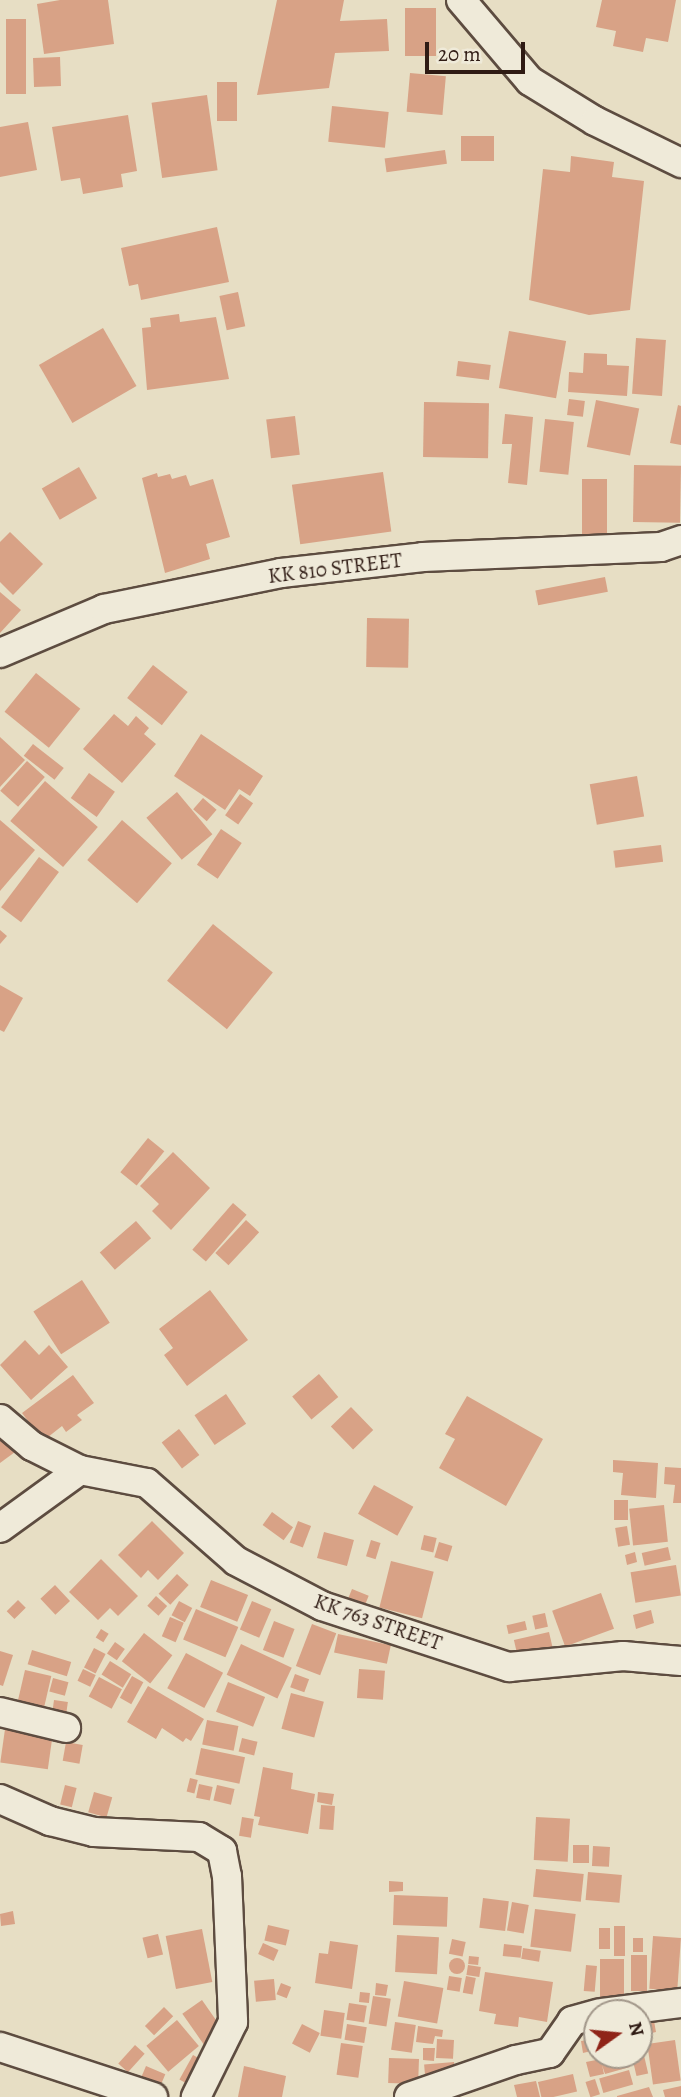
<!DOCTYPE html>
<style>
body{margin:0}
#map{position:relative;width:681px;height:2097px;overflow:hidden;background:#e7dec4;font-family:Alegreya,serif}
div>[style]{position:absolute}
.building>*{inset:0;background:#d8a286;transform-origin:0 0}
.round{border-radius:50%}
.roads{filter:drop-shadow(2px 0 #5d4c40) drop-shadow(-2px 0 #5d4c40) drop-shadow(0 2px #5d4c40) drop-shadow(0 -2px #5d4c40)}
.street>*{height:28px;margin:-14px;padding:0 14px;transform-origin:14px;border-radius:14px;background:#efead9}
span{translate:-50% -50%;white-space:nowrap;text-align:center;line-height:1.15;-webkit-text-stroke:5px #efead9;paint-order:stroke}
.street-label{font-size:21px;color:#2f1b14}
.north{position:absolute;left:583px;top:1999px;width:70px;height:70px;box-sizing:border-box;background:#efead9;border:2px solid #a2978a;border-radius:50%;rotate:75deg;font-size:19px;font-weight:700;line-height:28px;text-align:center;color:#2f1b14}
.north::after{content:'';display:block;margin:auto;width:24px;height:32px;background:#8f2418;clip-path:polygon(50% 0,100% 100%,50% 72%,0 100%)}
.scale{position:absolute;left:425px;top:42px;width:100px;height:32px;box-sizing:border-box;border:4px solid #2f1b14;border-top:0;padding-left:9px;font-size:21px;line-height:24px;white-space:nowrap;color:#2f1b14;-webkit-text-stroke:5px #efead9;paint-order:stroke}
</style>
<div id="map">
<div class="building">
<i style="clip-path:polygon(60px 0,108px 0,114px 44px,44px 54px,37px 4px)"></i>
<i style="clip-path:polygon(277px 0,344px 0,340px 21px,387px 19px,389px 51px,335px 53px,329px 88px,257px 95px)"></i>
<i style="clip-path:polygon(602px 0,676px 0,668px 42px,646px 38px,643px 52px,613px 46px,616px 31px,596px 27px)"></i>
<i style="left:405px;top:8px;width:31px;height:48px"></i>
<i style="left:6px;top:19px;width:20px;height:75px"></i>
<i style="left:60px;top:57px;width:29px;height:27px;rotate:88deg"></i>
<i style="left:410px;top:73px;width:36px;height:39px;rotate:5deg"></i>
<i style="left:217px;top:82px;width:20px;height:39px"></i>
<i style="left:207px;top:95px;width:76px;height:56px;rotate:82deg"></i>
<i style="left:332px;top:106px;width:57px;height:36px;rotate:6deg"></i>
<i style="clip-path:polygon(128px 115px,137px 171px,121px 174px,123px 187px,83px 194px,80px 178px,61px 181px,52px 127px)"></i>
<i style="clip-path:polygon(28px 122px,37px 170px,0 177px,0 127px)"></i>
<i style="left:461px;top:136px;width:33px;height:25px"></i>
<i style="left:445px;top:150px;width:14px;height:61px;rotate:82deg"></i>
<i style="clip-path:polygon(571px 156px,614px 162px,612px 177px,644px 181px,630px 310px,589px 315px,529px 300px,543px 169px,570px 172px)"></i>
<i style="clip-path:polygon(217px 227px,229px 282px,141px 300px,138px 284px,129px 286px,121px 248px)"></i>
<i style="left:238px;top:292px;width:35px;height:19px;rotate:78deg"></i>
<i style="clip-path:polygon(179px 314px,180px 322px,216px 317px,229px 379px,147px 390px,142px 328px,151px 327px,150px 318px)"></i>
<i style="left:103px;top:328px;width:67px;height:74px;rotate:60deg"></i>
<i style="left:509px;top:331px;width:58px;height:58px;rotate:10deg"></i>
<i style="left:636px;top:338px;width:30px;height:56px;rotate:4deg"></i>
<i style="clip-path:polygon(584px 353px,607px 354px,607px 365px,629px 366px,627px 396px,568px 392px,569px 372px,583px 373px)"></i>
<i style="left:458px;top:361px;width:33px;height:15px;rotate:7deg"></i>
<i style="left:569px;top:399px;width:16px;height:16px;rotate:7deg"></i>
<i style="left:596px;top:400px;width:44px;height:48px;rotate:11deg"></i>
<i style="left:424px;top:402px;width:65px;height:55px;rotate:1deg"></i>
<i style="clip-path:polygon(678px 405px,681px 406px,681px 445px,670px 443px)"></i>
<i style="clip-path:polygon(505px 414px,533px 417px,527px 485px,508px 483px,512px 444px,502px 444px)"></i>
<i style="left:295px;top:416px;width:39px;height:29px;rotate:83deg"></i>
<i style="left:545px;top:419px;width:29px;height:53px;rotate:6deg"></i>
<i style="left:634px;top:465px;width:47px;height:57px;rotate:1deg"></i>
<i style="left:79px;top:467px;width:36px;height:43px;rotate:60deg"></i>
<i style="left:383px;top:472px;width:60px;height:92px;rotate:82deg"></i>
<i style="clip-path:polygon(157px 473px,158px 477px,170px 474px,172px 479px,186px 475px,190px 486px,213px 479px,230px 537px,206px 544px,210px 559px,165px 573px,142px 478px)"></i>
<i style="left:582px;top:479px;width:25px;height:56px"></i>
<i style="clip-path:polygon(10px 532px,43px 564px,13px 595px,0 582px,0 542px)"></i>
<i style="left:605px;top:577px;width:15px;height:71px;rotate:79deg"></i>
<i style="clip-path:polygon(0 592px,21px 610px,0 633px)"></i>
<i style="left:367px;top:618px;width:42px;height:49px;rotate:1deg"></i>
<i style="left:153px;top:665px;width:44px;height:42px;rotate:38deg"></i>
<i style="left:36px;top:673px;width:57px;height:50px;rotate:39deg"></i>
<i style="clip-path:polygon(114px 714px,128px 726px,136px 716px,149px 728px,144px 734px,156px 744px,122px 783px,83px 749px)"></i>
<i style="clip-path:polygon(201px 734px,263px 776px,250px 796px,239px 789px,225px 810px,174px 776px)"></i>
<i style="clip-path:polygon(0 737px,25px 760px,0 787px)"></i>
<i style="left:33px;top:744px;width:39px;height:15px;rotate:38deg"></i>
<i style="left:27px;top:761px;width:24px;height:40px;rotate:42deg"></i>
<i style="left:89px;top:773px;width:32px;height:31px;rotate:36deg"></i>
<i style="left:637px;top:776px;width:41px;height:48px;rotate:80deg"></i>
<i style="left:45px;top:781px;width:70px;height:53px;rotate:41deg"></i>
<i style="left:177px;top:792px;width:55px;height:40px;rotate:50deg"></i>
<i style="left:240px;top:794px;width:16px;height:26px;rotate:35deg"></i>
<i style="left:203px;top:798px;width:18px;height:15px;rotate:41deg"></i>
<i style="clip-path:polygon(0 820px,35px 850px,0 891px)"></i>
<i style="left:122px;top:820px;width:66px;height:53px;rotate:41deg"></i>
<i style="left:221px;top:829px;width:25px;height:43px;rotate:34deg"></i>
<i style="left:661px;top:845px;width:17px;height:48px;rotate:83deg"></i>
<i style="left:39px;top:857px;width:25px;height:63px;rotate:37deg"></i>
<i style="left:213px;top:924px;width:77px;height:73px;rotate:39deg"></i>
<i style="clip-path:polygon(0 930px,7px 936px,0 944px)"></i>
<i style="clip-path:polygon(0 985px,23px 998px,4px 1032px,0 1030px)"></i>
<i style="left:148px;top:1138px;width:21px;height:44px;rotate:39deg"></i>
<i style="clip-path:polygon(173px 1152px,210px 1188px,171px 1230px,152px 1211px,159px 1204px,140px 1186px)"></i>
<i style="left:233px;top:1203px;width:18px;height:62px;rotate:41deg"></i>
<i style="left:246px;top:1220px;width:18px;height:45px;rotate:43deg"></i>
<i style="left:136px;top:1221px;width:23px;height:48px;rotate:49deg"></i>
<i style="left:82px;top:1280px;width:51px;height:58px;rotate:57deg"></i>
<i style="clip-path:polygon(210px 1290px,248px 1340px,187px 1386px,164px 1355px,173px 1348px,159px 1329px)"></i>
<i style="clip-path:polygon(25px 1340px,39px 1355px,49px 1345px,68px 1367px,31px 1400px,0 1365px)"></i>
<i style="left:319px;top:1374px;width:30px;height:35px;rotate:50deg"></i>
<i style="clip-path:polygon(73px 1375px,94px 1403px,77px 1415px,82px 1420px,66px 1432px,62px 1426px,43px 1441px,22px 1413px)"></i>
<i style="left:226px;top:1394px;width:36px;height:38px;rotate:56deg"></i>
<i style="clip-path:polygon(467px 1396px,543px 1439px,506px 1506px,439px 1468px,455px 1439px,445px 1434px)"></i>
<i style="left:351px;top:1407px;width:32px;height:28px;rotate:46deg"></i>
<i style="left:179px;top:1429px;width:33px;height:22px;rotate:52deg"></i>
<i style="clip-path:polygon(0 1432px,15px 1452px,0 1463px)"></i>
<i style="clip-path:polygon(613px 1460px,658px 1463px,656px 1498px,621px 1495px,623px 1473px,613px 1472px)"></i>
<i style="clip-path:polygon(665px 1467px,681px 1468px,681px 1503px,673px 1503px,675px 1485px,664px 1484px)"></i>
<i style="left:374px;top:1485px;width:45px;height:33px;rotate:29deg"></i>
<i style="left:614px;top:1500px;width:14px;height:20px"></i>
<i style="left:664px;top:1505px;width:37px;height:35px;rotate:84deg"></i>
<i style="left:272px;top:1512px;width:26px;height:16px;rotate:36deg"></i>
<i style="clip-path:polygon(152px 1521px,184px 1553px,158px 1580px,148px 1570px,141px 1578px,118px 1555px)"></i>
<i style="left:298px;top:1521px;width:14px;height:23px;rotate:21deg"></i>
<i style="left:627px;top:1526px;width:19px;height:12px;rotate:81deg"></i>
<i style="left:324px;top:1532px;width:31px;height:27px;rotate:15deg"></i>
<i style="left:424px;top:1535px;width:13px;height:15px;rotate:13deg"></i>
<i style="left:371px;top:1540px;width:10px;height:17px;rotate:17deg"></i>
<i style="left:439px;top:1542px;width:14px;height:16px;rotate:17deg"></i>
<i style="left:668px;top:1547px;width:13px;height:27px;rotate:77deg"></i>
<i style="clip-path:polygon(635px 1552px,637px 1562px,627px 1565px,625px 1555px)"></i>
<i style="clip-path:polygon(101px 1559px,138px 1596px,118px 1616px,110px 1608px,98px 1620px,69px 1592px)"></i>
<i style="left:391px;top:1561px;width:44px;height:48px;rotate:14deg"></i>
<i style="left:676px;top:1565px;width:31px;height:46px;rotate:81deg"></i>
<i style="left:177px;top:1574px;width:16px;height:27px;rotate:43deg"></i>
<i style="left:211px;top:1580px;width:40px;height:29px;rotate:22deg"></i>
<i style="left:55px;top:1585px;width:22px;height:20px;rotate:47deg"></i>
<i style="left:352px;top:1589px;width:18px;height:15px;rotate:22deg"></i>
<i style="left:601px;top:1593px;width:38px;height:52px;rotate:70deg"></i>
<i style="left:156px;top:1596px;width:15px;height:13px;rotate:42deg"></i>
<i style="left:18px;top:1600px;width:11px;height:16px;rotate:45deg"></i>
<i style="left:179px;top:1601px;width:15px;height:16px;rotate:28deg"></i>
<i style="left:252px;top:1601px;width:21px;height:31px;rotate:23deg"></i>
<i style="left:196px;top:1609px;width:46px;height:33px;rotate:23deg"></i>
<i style="clip-path:polygon(651px 1610px,654px 1623px,636px 1629px,633px 1615px)"></i>
<i style="left:545px;top:1613px;width:14px;height:13px;rotate:78deg"></i>
<i style="left:170px;top:1617px;width:15px;height:21px;rotate:23deg"></i>
<i style="left:274px;top:1621px;width:22px;height:31px;rotate:21deg"></i>
<i style="left:525px;top:1621px;width:9px;height:19px;rotate:77deg"></i>
<i style="left:312px;top:1624px;width:26px;height:45px;rotate:21deg"></i>
<i style="left:101px;top:1629px;width:9px;height:10px;rotate:32deg"></i>
<i style="left:549px;top:1632px;width:18px;height:36px;rotate:77deg"></i>
<i style="left:144px;top:1633px;width:36px;height:36px;rotate:38deg"></i>
<i style="left:338px;top:1634px;width:54px;height:19px;rotate:12deg"></i>
<i style="left:115px;top:1642px;width:12px;height:14px;rotate:35deg"></i>
<i style="left:241px;top:1644px;width:56px;height:34px;rotate:25deg"></i>
<i style="left:94px;top:1648px;width:13px;height:22px;rotate:27deg"></i>
<i style="left:32px;top:1650px;width:41px;height:15px;rotate:17deg"></i>
<i style="clip-path:polygon(0 1651px,13px 1655px,3px 1686px,0 1685px)"></i>
<i style="left:186px;top:1653px;width:42px;height:40px;rotate:28deg"></i>
<i style="left:110px;top:1661px;width:25px;height:16px;rotate:32deg"></i>
<i style="left:83px;top:1669px;width:14px;height:13px;rotate:25deg"></i>
<i style="left:359px;top:1669px;width:26px;height:29px;rotate:4deg"></i>
<i style="left:25px;top:1670px;width:27px;height:36px;rotate:13deg"></i>
<i style="left:295px;top:1674px;width:15px;height:14px;rotate:20deg"></i>
<i style="left:132px;top:1676px;width:13px;height:25px;rotate:29deg"></i>
<i style="left:99px;top:1677px;width:26px;height:22px;rotate:28deg"></i>
<i style="left:53px;top:1678px;width:16px;height:14px;rotate:15deg"></i>
<i style="left:228px;top:1682px;width:40px;height:32px;rotate:22deg"></i>
<i style="clip-path:polygon(148px 1686px,204px 1719px,191px 1741px,186px 1738px,183px 1742px,162px 1728px,156px 1739px,127px 1722px)"></i>
<i style="left:291px;top:1693px;width:34px;height:37px;rotate:15deg"></i>
<i style="left:54px;top:1700px;width:14px;height:12px;rotate:8deg"></i>
<i style="left:207px;top:1720px;width:32px;height:25px;rotate:11deg"></i>
<i style="left:6px;top:1722px;width:48px;height:41px;rotate:8deg"></i>
<i style="left:242px;top:1738px;width:16px;height:14px;rotate:14deg"></i>
<i style="left:66px;top:1742px;width:17px;height:19px;rotate:10deg"></i>
<i style="left:201px;top:1748px;width:45px;height:27px;rotate:12deg"></i>
<i style="clip-path:polygon(263px 1767px,293px 1773px,291px 1789px,315px 1794px,308px 1834px,258px 1825px,260px 1817px,254px 1816px)"></i>
<i style="left:190px;top:1778px;width:8px;height:14px;rotate:14deg"></i>
<i style="left:199px;top:1784px;width:14px;height:14px;rotate:12deg"></i>
<i style="left:65px;top:1785px;width:12px;height:20px;rotate:14deg"></i>
<i style="left:217px;top:1785px;width:18px;height:16px;rotate:13deg"></i>
<i style="left:94px;top:1792px;width:19px;height:21px;rotate:16deg"></i>
<i style="clip-path:polygon(318px 1792px,334px 1794px,332px 1805px,317px 1802px)"></i>
<i style="left:321px;top:1805px;width:14px;height:24px;rotate:4deg"></i>
<i style="left:242px;top:1817px;width:12px;height:19px;rotate:9deg"></i>
<i style="left:536px;top:1817px;width:34px;height:43px;rotate:3deg"></i>
<i style="left:573px;top:1845px;width:16px;height:18px"></i>
<i style="left:593px;top:1846px;width:17px;height:20px;rotate:3deg"></i>
<i style="left:536px;top:1869px;width:48px;height:28px;rotate:6deg"></i>
<i style="left:588px;top:1872px;width:34px;height:28px;rotate:5deg"></i>
<i style="clip-path:polygon(389px 1881px,403px 1882px,403px 1891px,389px 1892px)"></i>
<i style="left:394px;top:1895px;width:54px;height:30px;rotate:2deg"></i>
<i style="left:483px;top:1898px;width:26px;height:30px;rotate:7deg"></i>
<i style="left:512px;top:1902px;width:17px;height:29px;rotate:10deg"></i>
<i style="left:535px;top:1909px;width:41px;height:38px;rotate:7deg"></i>
<i style="clip-path:polygon(13px 1911px,15px 1924px,1px 1926px,0 1914px)"></i>
<i style="left:268px;top:1925px;width:22px;height:16px;rotate:13deg"></i>
<i style="left:614px;top:1926px;width:11px;height:30px"></i>
<i style="left:599px;top:1928px;width:11px;height:21px"></i>
<i style="left:202px;top:1929px;width:54px;height:37px;rotate:79deg"></i>
<i style="left:158px;top:1934px;width:21px;height:16px;rotate:76deg"></i>
<i style="left:397px;top:1935px;width:42px;height:37px;rotate:3deg"></i>
<i style="left:653px;top:1936px;width:28px;height:53px;rotate:4deg"></i>
<i style="left:633px;top:1938px;width:10px;height:14px"></i>
<i style="left:452px;top:1939px;width:14px;height:15px;rotate:12deg"></i>
<i style="clip-path:polygon(330px 1941px,358px 1945px,352px 1989px,315px 1983px,319px 1953px,328px 1954px)"></i>
<i style="left:263px;top:1943px;width:17px;height:12px;rotate:24deg"></i>
<i style="left:504px;top:1944px;width:18px;height:12px;rotate:6deg"></i>
<i style="left:523px;top:1948px;width:18px;height:11px;rotate:9deg"></i>
<i style="left:631px;top:1955px;width:16px;height:36px"></i>
<i style="left:469px;top:1956px;width:10px;height:8px;rotate:6deg"></i>
<i class="round" style="left:449px;top:1958px;width:16px;height:16px"></i>
<i style="left:600px;top:1959px;width:24px;height:41px"></i>
<i style="left:468px;top:1965px;width:13px;height:10px;rotate:9deg"></i>
<i style="left:586px;top:1965px;width:11px;height:26px;rotate:5deg"></i>
<i style="clip-path:polygon(485px 1972px,553px 1982px,547px 2022px,519px 2017px,518px 2027px,494px 2024px,496px 2014px,479px 2011px)"></i>
<i style="left:449px;top:1976px;width:13px;height:14px;rotate:9deg"></i>
<i style="left:466px;top:1976px;width:10px;height:17px;rotate:11deg"></i>
<i style="left:274px;top:1979px;width:21px;height:20px;rotate:85deg"></i>
<i style="left:404px;top:1981px;width:40px;height:36px;rotate:10deg"></i>
<i style="left:281px;top:1983px;width:11px;height:12px;rotate:22deg"></i>
<i style="clip-path:polygon(376px 1983px,388px 1985px,386px 1996px,375px 1995px)"></i>
<i style="left:360px;top:1992px;width:10px;height:10px;rotate:6deg"></i>
<i style="left:373px;top:1996px;width:18px;height:28px;rotate:9deg"></i>
<i style="left:202px;top:2000px;width:38px;height:24px;rotate:55deg"></i>
<i style="left:349px;top:2003px;width:18px;height:17px;rotate:9deg"></i>
<i style="left:164px;top:2007px;width:13px;height:27px;rotate:45deg"></i>
<i style="left:324px;top:2010px;width:21px;height:26px;rotate:8deg"></i>
<i style="left:177px;top:2020px;width:34px;height:40px;rotate:50deg"></i>
<i style="clip-path:polygon(654px 2021px,656px 2032px,639px 2036px,639px 2024px)"></i>
<i style="left:395px;top:2022px;width:21px;height:28px;rotate:8deg"></i>
<i style="left:302px;top:2024px;width:20px;height:22px;rotate:27deg"></i>
<i style="left:347px;top:2024px;width:20px;height:16px;rotate:9deg"></i>
<i style="clip-path:polygon(418px 2026px,443px 2030px,442px 2037px,435px 2036px,433px 2044px,416px 2042px)"></i>
<i style="left:437px;top:2039px;width:17px;height:19px;rotate:3deg"></i>
<i style="clip-path:polygon(588px 2040px,591px 2051px,583px 2053px,581px 2041px)"></i>
<i style="clip-path:polygon(597px 2040px,597px 2060px,627px 2055px,630px 2067px,605px 2074px,602px 2065px,604px 2074px,590px 2077px,586px 2062px,596px 2060px,591px 2041px)"></i>
<i style="left:675px;top:2040px;width:41px;height:28px;rotate:82deg"></i>
<i style="left:341px;top:2043px;width:22px;height:32px;rotate:8deg"></i>
<i style="left:135px;top:2045px;width:13px;height:25px;rotate:42deg"></i>
<i style="clip-path:polygon(423px 2048px,435px 2048px,434px 2061px,423px 2060px)"></i>
<i style="left:643px;top:2051px;width:23px;height:12px;rotate:77deg"></i>
<i style="left:193px;top:2055px;width:13px;height:28px;rotate:29deg"></i>
<i style="left:389px;top:2058px;width:30px;height:25px;rotate:2deg"></i>
<i style="left:454px;top:2062px;width:11px;height:30px;rotate:85deg"></i>
<i style="left:146px;top:2066px;width:21px;height:14px;rotate:23deg"></i>
<i style="clip-path:polygon(244px 2066px,286px 2076px,282px 2097px,238px 2097px)"></i>
<i style="left:629px;top:2070px;width:15px;height:31px;rotate:74deg"></i>
<i style="left:573px;top:2074px;width:18px;height:36px;rotate:77deg"></i>
<i style="left:595px;top:2079px;width:16px;height:10px;rotate:72deg"></i>
<i style="clip-path:polygon(536px 2081px,540px 2097px,517px 2097px,514px 2085px)"></i>
<i style="clip-path:polygon(681px 2086px,681px 2097px,665px 2097px,663px 2090px)"></i>
<i style="clip-path:polygon(649px 2087px,653px 2097px,617px 2097px,617px 2096px)"></i>
</div>
<div class="roads">
<div class="street">
<i style="left:461px;top:0;width:106px;rotate:49.6deg"></i>
<i style="left:530px;top:81px;width:76px;rotate:31.6deg"></i>
<i style="left:595px;top:121px;width:96px;rotate:26deg"></i>
<i style="left:0;top:653px;width:113px;rotate:-22.9deg"></i>
<i style="left:104px;top:609px;width:181px;rotate:-11.5deg"></i>
<i style="left:281px;top:573px;width:143px;rotate:-6.4deg"></i>
<i style="left:423px;top:557px;width:238px;rotate:-2.4deg"></i>
<i style="left:661px;top:547px;width:21px;rotate:-19deg"></i>
<i style="left:0;top:1419px;width:42px;rotate:40.2deg"></i>
<i style="left:32px;top:1446px;width:54px;rotate:26.6deg"></i>
<i style="left:80px;top:1470px;width:68px;rotate:11deg"></i>
<i style="left:147px;top:1483px;width:118px;rotate:41.2deg"></i>
<i style="left:236px;top:1561px;width:97px;rotate:27.6deg"></i>
<i style="left:322px;top:1606px;width:197px;rotate:18.1deg"></i>
<i style="left:509px;top:1667px;width:115px;rotate:-5.5deg"></i>
<i style="left:623px;top:1656px;width:58px;rotate:4.9deg"></i>
<i style="left:0;top:1528px;width:99px;rotate:-35.9deg"></i>
<i style="left:0;top:1712px;width:68px;rotate:13.6deg"></i>
<i style="left:0;top:1799px;width:55px;rotate:23.7deg"></i>
<i style="left:50px;top:1821px;width:45px;rotate:14deg"></i>
<i style="left:94px;top:1832px;width:105px;rotate:2.7deg"></i>
<i style="left:199px;top:1837px;width:27px;rotate:31deg"></i>
<i style="left:222px;top:1851px;width:25px;rotate:79deg"></i>
<i style="left:227px;top:1876px;width:146px;rotate:87.6deg"></i>
<i style="left:233px;top:2022px;width:84px;rotate:116.3deg"></i>
<i style="left:602px;top:2013px;width:80px;rotate:-7.2deg"></i>
<i style="left:0;top:2047px;width:161px;rotate:18.1deg"></i>
<i style="left:409px;top:2097px;width:113px;rotate:-19.1deg"></i>
<i style="left:516px;top:2060px;width:35px;rotate:-12deg"></i>
<i style="left:550px;top:2053px;width:39px;rotate:-55deg"></i>
<i style="left:572px;top:2021px;width:26px;rotate:-16deg"></i>
</div>
</div>
<div class="street-label">
<span style="left:335px;top:568px;rotate:-7deg">KK 810 STREET</span>
<span style="left:378px;top:1622px;rotate:19deg">KK 763 STREET</span>
</div>
<div class="north">N</div>
<div class="scale">20 m</div>
</div>
